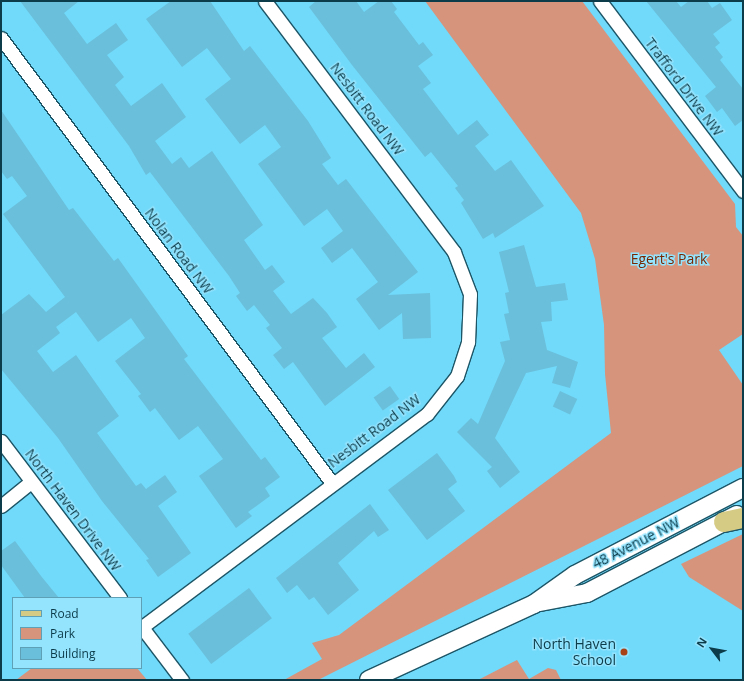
<!DOCTYPE html>
<style>
body{margin:0}
#map{position:relative;width:744px;height:681px;overflow:hidden;background:#71d9fa;font-family:"Open Sans",sans-serif}
div>[style]{position:absolute}
.green>*{inset:0;background:#d6947c}
.building>*{inset:0;background:#6abfda;transform-origin:0 0}
.roads{filter:drop-shadow(1px 0 #1d5667) drop-shadow(-1px 0 #1d5667) drop-shadow(0 1px #1d5667) drop-shadow(0 -1px #1d5667)}
.street>*{height:13px;margin:-6.5px;padding:0 6.5px;transform-origin:6.5px;border-radius:6.5px;background:#fff}
.secondary>*{height:18px;margin:-9px;padding:0 9px;transform-origin:9px;border-radius:9px;background:#fff}
.primary>*{height:20px;margin:-10px;padding:0 10px;transform-origin:10px;border-radius:10px;background:#d6cb85}
.dots>*{width:11px;height:11px;translate:-50% -50%;box-sizing:border-box;border:2px solid #94e4fe;border-radius:50%}
span{translate:-50% -50%;white-space:nowrap;text-align:center;line-height:1.15;-webkit-text-stroke:3px #94e4fe;paint-order:stroke}
.street-label{font-size:14px;color:#0c3b49}
.park-label{font-size:14px;color:#782700}
.poi-label{font-size:14px;color:#0c3b49}
.right{translate:-100% -50%;text-align:right}
.frame{position:absolute;inset:0;border:2px solid #0c3b49;pointer-events:none}
.legend{position:absolute;left:12px;top:597px;width:130px;height:72px;box-sizing:border-box;background:#94e4fe;border:1px solid #5ea0b6;margin:0;padding:5px 7px;list-style:none;font-size:12px;color:#0c3b49}
.legend li{display:flex;align-items:center;gap:8px;height:20px}
.legend b{width:20px;border:1px solid #5ea0b6}
.north{position:absolute;left:692px;top:629px;width:40px;height:40px;-webkit-text-stroke:3px #94e4fe;paint-order:stroke;rotate:302deg;font-size:11px;font-weight:700;line-height:16px;text-align:center;color:#0c3b49}
.north::after{content:'';display:block;margin:auto;width:14px;height:18px;background:#0c3b49;clip-path:polygon(50% 0,100% 100%,50% 72%,0 100%)}
</style>
<div id="map">
<div class="green">
<i style="clip-path:polygon(425px 1px,582px 1px,735px 204px,736px 227px,743px 236px,743px 334px,719px 350px,743px 385px,743px 466px,318px 680px,284px 680px,322px 659px,312px 643px,339px 635px,611px 433px,605px 374px,604px 325px,595px 259px,581px 213px)"></i>
<i style="clip-path:polygon(743px 534px,743px 611px,689px 577px,681px 564px)"></i>
<i style="clip-path:polygon(517px 660px,529px 679px,548px 668px,556px 670px,561px 680px,478px 680px)"></i>
<i style="clip-path:polygon(32px 668px,137px 668px,147px 680px,16px 680px)"></i>
</div>
<div class="building">
<i style="clip-path:polygon(20px 1px,79px 1px,64px 13px,87px 44px,116px 23px,128px 40px,107px 55px,124px 77px,115px 85px,131px 106px,162px 83px,186px 117px,155px 141px,172px 164px,181px 157px,189px 168px,212px 151px,263px 225px,244px 240px,265px 270px,272px 265px,285px 282px,273px 291px,291px 314px,313px 298px,327px 313px,337px 327px,322px 338px,346px 368px,364px 353px,375px 367px,325px 406px,293px 362px,284px 369px,273px 355px,282px 348px,266px 328px,270px 325px,254px 305px,247px 311px,236px 296px,240px 293px,229px 276px,150px 172px,146px 175px,129px 146px)"></i>
<i style="clip-path:polygon(171px 1px,210px 1px,244px 51px,250px 46px,308px 121px,331px 158px,322px 164px,338px 185px,346px 179px,418px 272px,388px 295px,430px 293px,431px 338px,403px 339px,402px 313px,379px 330px,356px 299px,378px 282px,352px 248px,332px 263px,321px 248px,343px 231px,327px 209px,304px 226px,258px 164px,281px 147px,265px 125px,240px 144px,205px 99px,231px 79px,207px 48px,182px 67px,146px 19px)"></i>
<i style="clip-path:polygon(316px 1px,356px 1px,364px 12px,379px 1px,391px 1px,397px 9px,394px 12px,419px 45px,423px 42px,433px 55px,418px 66px,431px 83px,423px 89px,458px 135px,477px 120px,489px 135px,475px 146px,495px 171px,511px 160px,544px 206px,495px 238px,493px 233px,483px 239px,461px 203px,464px 200px,455px 188px,458px 186px,431px 152px,425px 157px,352px 65px,309px 7px)"></i>
<i style="clip-path:polygon(646px 1px,676px 1px,681px 7px,689px 1px,707px 1px,712px 8px,720px 3px,732px 20px,713px 34px,720px 43px,715px 47px,723px 57px,720px 60px,743px 89px,743px 120px,735px 126px,722px 108px,717px 112px,705px 96px,716px 87px)"></i>
<i style="clip-path:polygon(1px 110px,69px 210px,73px 208px,114px 261px,118px 258px,188px 356px,184px 359px,261px 460px,265px 457px,280px 477px,265px 488px,270px 496px,248px 512px,252px 516px,236px 528px,199px 476px,223px 459px,198px 426px,179px 440px,155px 408px,150px 412px,138px 396px,141px 394px,115px 361px,145px 338px,131px 318px,98px 342px,76px 312px,56px 327px,60px 333px,37px 351px,53px 372px,76px 355px,119px 416px,97px 433px,136px 486px,141px 483px,146px 489px,165px 475px,177px 492px,158px 506px,191px 553px,158px 577px,146px 560px,149px 559px,102px 501px,58px 438px,1px 369px,1px 315px,29px 294px,46px 312px,65px 297px,3px 214px,27px 196px,12px 176px,7px 179px,1px 171px)"></i>
<i style="clip-path:polygon(524px 245px,536px 287px,565px 283px,568px 300px,551px 302px,552px 321px,541px 322px,547px 350px,578px 362px,570px 388px,552px 383px,557px 366px,526px 373px,495px 438px,520px 472px,500px 488px,487px 471px,492px 467px,457px 432px,471px 418px,478px 424px,505px 361px,500px 342px,510px 340px,504px 314px,509px 313px,505px 293px,509px 292px,499px 252px)"></i>
<i style="left:390px;top:386px;width:16px;height:20px;rotate:55deg"></i>
<i style="left:560px;top:391px;width:19px;height:17px;rotate:25deg"></i>
<i style="clip-path:polygon(437px 453px,454px 476px,457px 482px,448px 489px,465px 511px,427px 540px,388px 490px)"></i>
<i style="clip-path:polygon(370px 504px,389px 530px,378px 537px,374px 531px,338px 563px,359px 590px,328px 615px,314px 597px,309px 600px,297px 585px,287px 593px,276px 578px)"></i>
<i style="clip-path:polygon(15px 541px,41px 576px,59px 598px,25px 598px,1px 565px,1px 551px)"></i>
<i style="left:249px;top:588px;width:38px;height:76px;rotate:53deg"></i>
</div>
<div class="roads">
<div class="street">
<i style="left:600px;top:1px;width:238px;rotate:53deg"></i>
<i style="left:1px;top:38px;width:555px;rotate:53.36deg"></i>
<i style="left:1px;top:441px;width:197px;rotate:52.8deg"></i>
<i style="left:1px;top:506px;width:38px;rotate:-39deg"></i>
<i style="left:141px;top:626px;width:68px;rotate:52.8deg"></i>
<i style="left:142px;top:627px;width:356px;rotate:-36.8deg"></i>
<i style="left:427px;top:414px;width:48px;rotate:-51.7deg"></i>
<i style="left:457px;top:376px;width:36px;rotate:-72deg"></i>
<i style="left:468px;top:342px;width:48px;rotate:-87.6deg"></i>
<i style="left:470px;top:294px;width:45px;rotate:-110.9deg"></i>
<i style="left:454px;top:252px;width:314px;rotate:-127deg"></i>
</div>
<div class="secondary">
<i style="left:540px;top:602px;width:48px;rotate:-10.8deg"></i>
<i style="left:587px;top:593px;width:169px;rotate:-27.5deg"></i>
<i style="left:369px;top:680px;width:182px;rotate:-24.7deg"></i>
<i style="left:534px;top:604px;width:50px;rotate:-35.3deg"></i>
<i style="left:575px;top:575px;width:189px;rotate:-27.4deg"></i>
</div>
<div class="primary">
<i style="left:724px;top:522px;width:19px;rotate:-12deg"></i>
</div>
</div>
<div class="dots">
<i style="left:624px;top:652px;background:#a84216"></i>
</div>
<div class="street-label">
<span style="left:684px;top:87px;rotate:53deg">Trafford Drive NW</span>
<span style="left:367px;top:109px;rotate:53deg">Nesbitt Road NW</span>
<span style="left:179px;top:251px;rotate:53deg">Nolan Road NW</span>
<span style="left:374px;top:431px;rotate:-37deg">Nesbitt Road NW</span>
<span style="left:73px;top:510px;rotate:53deg">North Haven Drive NW</span>
<span style="left:636px;top:543px;rotate:-27deg">48 Avenue NW</span>
</div>
<div class="park-label">
<span style="left:669px;top:259px">Egert's Park</span>
</div>
<div class="poi-label">
<span class="right" style="left:616px;top:652px">North Haven<br>School</span>
</div>
<div class="frame"></div>
<ul class="legend">
<li><b style="height:5px;background:#d6cb85"></b>Road</li>
<li><b style="height:11px;background:#d6947c"></b>Park</li>
<li><b style="height:11px;background:#6abfda"></b>Building</li>
</ul>
<div class="north">N</div>
</div>
